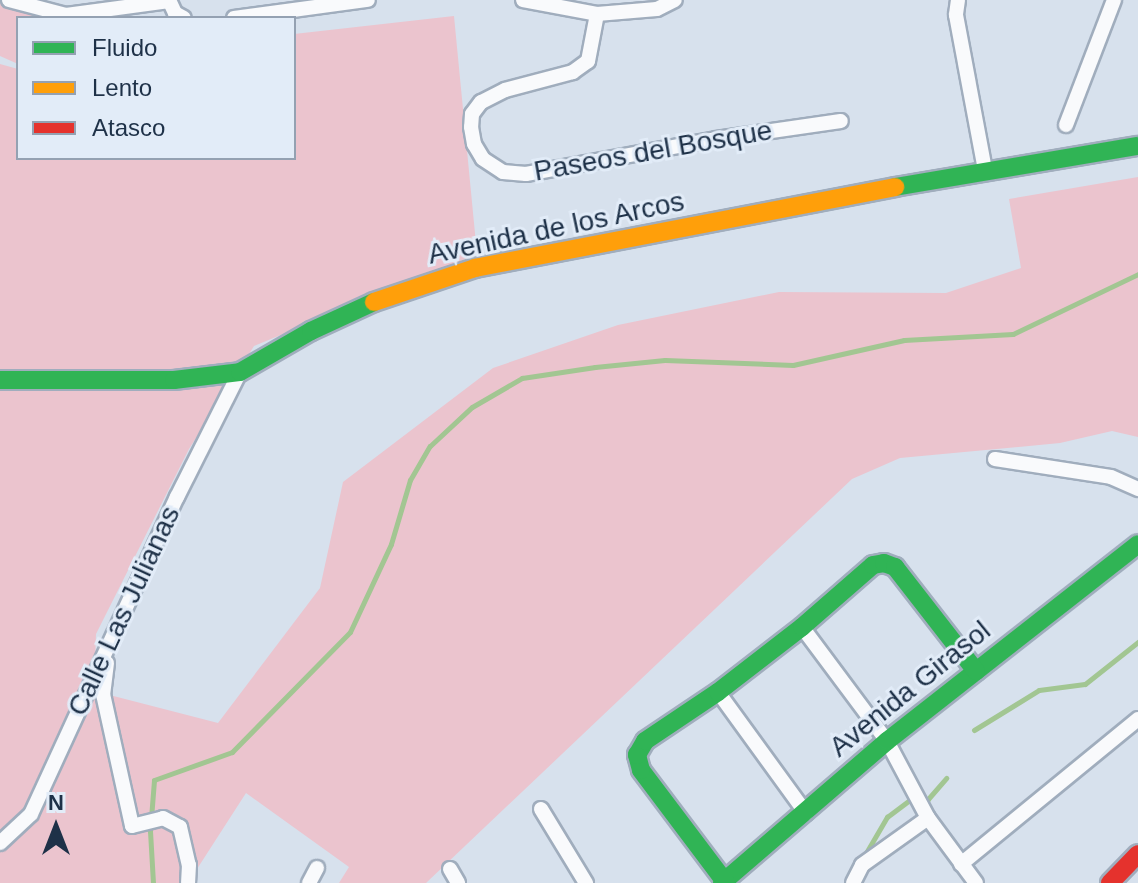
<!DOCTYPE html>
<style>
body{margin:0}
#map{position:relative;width:1138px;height:883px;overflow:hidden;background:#d7e1ed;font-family:Arial,sans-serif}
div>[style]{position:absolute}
.green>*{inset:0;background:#ebc4ce}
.stream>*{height:5px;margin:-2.5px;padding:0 2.5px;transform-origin:2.5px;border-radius:2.5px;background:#a2c692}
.roads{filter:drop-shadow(2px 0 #a0adbd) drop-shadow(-2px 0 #a0adbd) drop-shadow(0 2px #a0adbd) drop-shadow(0 -2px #a0adbd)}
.street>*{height:14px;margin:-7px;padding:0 7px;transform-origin:7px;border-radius:7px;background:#f9fafc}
.fast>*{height:18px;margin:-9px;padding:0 9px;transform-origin:9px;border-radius:9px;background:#30b455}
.slow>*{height:18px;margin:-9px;padding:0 9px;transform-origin:9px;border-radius:9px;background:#ff9f0a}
.jam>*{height:18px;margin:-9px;padding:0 9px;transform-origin:9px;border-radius:9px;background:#e5322d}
span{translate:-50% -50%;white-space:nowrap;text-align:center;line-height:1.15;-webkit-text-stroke:6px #e2ecf8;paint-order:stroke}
.street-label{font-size:28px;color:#1e3148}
.legend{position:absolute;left:16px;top:16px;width:280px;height:144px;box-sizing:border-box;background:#e2ecf8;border:2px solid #94a1b2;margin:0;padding:10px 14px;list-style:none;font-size:24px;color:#1e3148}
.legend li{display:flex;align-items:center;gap:16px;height:40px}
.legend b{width:40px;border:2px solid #94a1b2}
.north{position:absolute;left:16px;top:787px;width:80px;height:80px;-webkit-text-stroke:6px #e2ecf8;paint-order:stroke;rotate:0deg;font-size:22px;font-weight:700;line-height:32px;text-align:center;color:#1e3148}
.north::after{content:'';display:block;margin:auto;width:28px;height:36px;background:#1e3148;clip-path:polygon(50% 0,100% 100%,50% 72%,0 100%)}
</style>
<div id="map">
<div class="green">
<i style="clip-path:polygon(0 0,11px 0,62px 18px,18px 18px,18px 64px,0 56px)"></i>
<i style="clip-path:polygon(454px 16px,477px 254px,254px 346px,189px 449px,96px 634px,94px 691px,218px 723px,320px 588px,343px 482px,493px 368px,618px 325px,779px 292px,946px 293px,1021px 268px,1009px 199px,1138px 177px,1138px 437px,1112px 431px,1060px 443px,900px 458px,852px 479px,426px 883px,339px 883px,349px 867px,246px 793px,197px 869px,195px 883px,0 883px,0 64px,18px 69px,18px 158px,294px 158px,294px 34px)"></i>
</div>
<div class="stream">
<i style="left:974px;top:730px;width:76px;rotate:-31.6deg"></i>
<i style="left:1039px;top:690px;width:46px;rotate:-7.4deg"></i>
<i style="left:1085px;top:684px;width:68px;rotate:-38.4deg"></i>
<i style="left:863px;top:858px;width:48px;rotate:-59.7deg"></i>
<i style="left:887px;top:817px;width:30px;rotate:-37deg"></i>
<i style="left:911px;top:799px;width:17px"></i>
<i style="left:928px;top:799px;width:28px;rotate:-49deg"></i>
<i style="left:153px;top:883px;width:52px;rotate:-93.3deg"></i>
<i style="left:150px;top:831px;width:51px;rotate:-85.5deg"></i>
<i style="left:154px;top:780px;width:83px;rotate:-19.7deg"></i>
<i style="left:232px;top:752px;width:168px;rotate:-45.5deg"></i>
<i style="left:350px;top:632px;width:97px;rotate:-65deg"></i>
<i style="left:391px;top:544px;width:67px;rotate:-73.5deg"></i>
<i style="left:410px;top:480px;width:39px;rotate:-60deg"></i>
<i style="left:430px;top:446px;width:57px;rotate:-42.9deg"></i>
<i style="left:472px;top:407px;width:58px;rotate:-30.1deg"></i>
<i style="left:522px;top:378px;width:74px;rotate:-8.6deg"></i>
<i style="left:595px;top:367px;width:70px;rotate:-5.7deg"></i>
<i style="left:665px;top:360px;width:128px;rotate:2.2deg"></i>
<i style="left:793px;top:365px;width:114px;rotate:-12.7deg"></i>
<i style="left:904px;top:340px;width:109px;rotate:-3.2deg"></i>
<i style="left:1013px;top:334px;width:139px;rotate:-25.6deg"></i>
</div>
<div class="roads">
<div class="street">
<i style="left:9px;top:0;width:59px;rotate:14.7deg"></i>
<i style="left:66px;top:15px;width:104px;rotate:-7.7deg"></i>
<i style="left:169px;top:0;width:14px;rotate:65deg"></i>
<i style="left:175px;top:13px;width:10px;rotate:29deg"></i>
<i style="left:523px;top:0;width:75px;rotate:10.7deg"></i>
<i style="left:597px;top:14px;width:60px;rotate:-4.8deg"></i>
<i style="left:657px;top:9px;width:20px;rotate:-27deg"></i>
<i style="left:958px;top:0;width:15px;rotate:98deg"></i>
<i style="left:956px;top:15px;width:158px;rotate:79.4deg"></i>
<i style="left:597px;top:14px;width:48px;rotate:100.8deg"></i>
<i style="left:588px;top:61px;width:19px;rotate:144deg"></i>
<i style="left:573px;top:72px;width:70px;rotate:165.2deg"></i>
<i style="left:505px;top:90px;width:27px;rotate:153deg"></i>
<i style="left:481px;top:102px;width:15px;rotate:127deg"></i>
<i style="left:472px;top:114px;width:13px;rotate:94deg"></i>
<i style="left:471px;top:127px;width:17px;rotate:80deg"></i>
<i style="left:474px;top:144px;width:17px;rotate:59deg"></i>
<i style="left:483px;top:159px;width:24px;rotate:33deg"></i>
<i style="left:503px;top:172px;width:23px;rotate:5deg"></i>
<i style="left:526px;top:174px;width:193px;rotate:-10.4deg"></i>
<i style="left:716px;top:139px;width:126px;rotate:-8.2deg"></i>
<i style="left:234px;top:18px;width:135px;rotate:-7.7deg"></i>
<i style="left:1066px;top:125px;width:134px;rotate:-69deg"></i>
<i style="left:995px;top:459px;width:117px;rotate:8.8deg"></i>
<i style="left:1111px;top:477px;width:30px;rotate:24deg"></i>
<i style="left:802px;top:627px;width:142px;rotate:53.3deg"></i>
<i style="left:887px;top:741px;width:87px;rotate:62deg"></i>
<i style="left:928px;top:818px;width:81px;rotate:53.6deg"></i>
<i style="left:107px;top:663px;width:31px;rotate:97deg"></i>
<i style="left:103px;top:694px;width:135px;rotate:77.6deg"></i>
<i style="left:132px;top:826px;width:32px;rotate:-14deg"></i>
<i style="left:163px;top:818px;width:19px;rotate:28deg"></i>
<i style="left:180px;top:827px;width:39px;rotate:77deg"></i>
<i style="left:189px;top:865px;width:18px;rotate:93deg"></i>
<i style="left:718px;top:692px;width:150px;rotate:54deg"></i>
<i style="left:541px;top:809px;width:87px;rotate:58.7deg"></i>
<i style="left:0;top:843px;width:42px;rotate:-43.1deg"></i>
<i style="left:31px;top:814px;width:349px;rotate:-65.3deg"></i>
<i style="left:177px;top:497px;width:140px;rotate:-63.3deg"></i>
<i style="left:961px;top:864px;width:229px;rotate:-39.3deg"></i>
<i style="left:450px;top:869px;width:16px;rotate:60deg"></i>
<i style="left:309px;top:883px;width:17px;rotate:-62deg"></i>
<i style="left:853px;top:883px;width:20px;rotate:-63deg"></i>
<i style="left:862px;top:865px;width:81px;rotate:-35.5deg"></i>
</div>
<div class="fast">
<i style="left:895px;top:187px;width:246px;rotate:-9.6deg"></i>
<i style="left:0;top:380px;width:174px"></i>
<i style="left:174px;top:380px;width:66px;rotate:-6.9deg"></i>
<i style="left:240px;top:372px;width:82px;rotate:-30deg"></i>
<i style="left:311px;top:331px;width:69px;rotate:-24.7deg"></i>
<i style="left:722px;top:883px;width:218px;rotate:-40.7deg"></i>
<i style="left:887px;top:741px;width:319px;rotate:-38.1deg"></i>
<i style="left:726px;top:883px;width:141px;rotate:-127deg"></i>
<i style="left:641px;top:770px;width:16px;rotate:-105deg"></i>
<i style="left:637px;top:755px;width:16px;rotate:-60deg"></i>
<i style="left:645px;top:741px;width:88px;rotate:-33.9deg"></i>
<i style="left:718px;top:692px;width:106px;rotate:-37.7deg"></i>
<i style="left:802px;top:627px;width:94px;rotate:-41.1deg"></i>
<i style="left:873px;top:565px;width:11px;rotate:-10deg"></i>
<i style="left:884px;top:563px;width:12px;rotate:20deg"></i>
<i style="left:895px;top:567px;width:132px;rotate:52.1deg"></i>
</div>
<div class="slow">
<i style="left:374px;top:302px;width:107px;rotate:-18.6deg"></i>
<i style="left:475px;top:268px;width:428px;rotate:-10.9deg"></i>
</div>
<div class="jam">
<i style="left:1110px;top:883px;width:40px;rotate:-46deg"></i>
</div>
</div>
<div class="street-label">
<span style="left:653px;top:151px;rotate:-10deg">Paseos del Bosque</span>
<span style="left:556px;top:228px;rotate:-12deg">Avenida de los Arcos</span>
<span style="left:124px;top:611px;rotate:-65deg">Calle Las Julianas</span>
<span style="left:910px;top:689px;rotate:-39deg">Avenida Girasol</span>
</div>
<ul class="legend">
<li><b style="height:10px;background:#30b455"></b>Fluido</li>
<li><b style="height:10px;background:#ff9f0a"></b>Lento</li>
<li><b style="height:10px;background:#e5322d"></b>Atasco</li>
</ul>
<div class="north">N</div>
</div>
